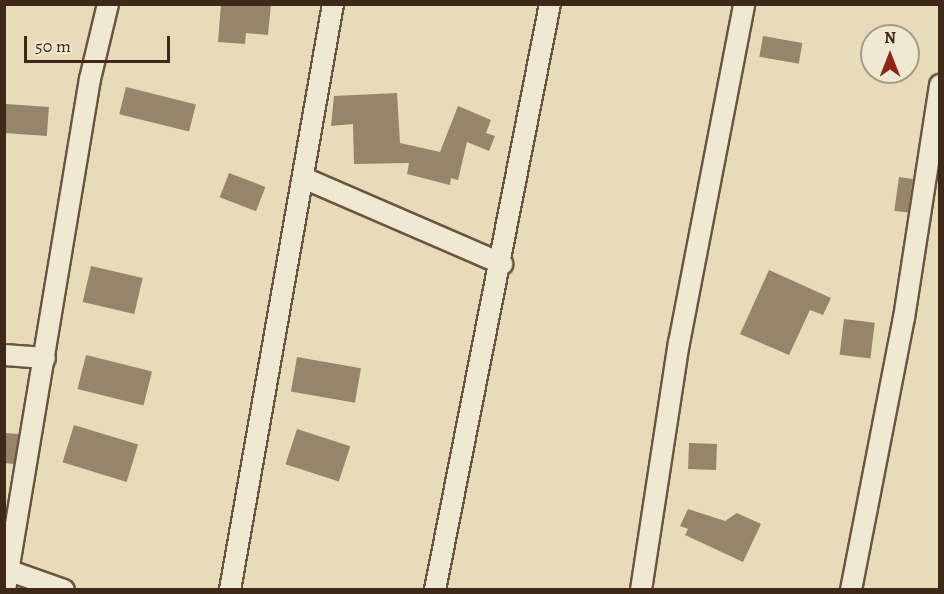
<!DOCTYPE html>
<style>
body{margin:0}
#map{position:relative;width:944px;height:594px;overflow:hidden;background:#e7dbb9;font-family:Alegreya,serif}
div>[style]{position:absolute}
.building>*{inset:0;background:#96856b;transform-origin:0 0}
.roads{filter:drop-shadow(2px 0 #695540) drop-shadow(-2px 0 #695540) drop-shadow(0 2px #695540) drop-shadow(0 -2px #695540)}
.minor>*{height:20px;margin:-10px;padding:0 10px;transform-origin:10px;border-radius:10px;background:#efe8d2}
span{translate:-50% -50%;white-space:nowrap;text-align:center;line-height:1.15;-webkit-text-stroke:5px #efe8d2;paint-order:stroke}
.frame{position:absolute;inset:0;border:6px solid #3f2817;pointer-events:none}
.north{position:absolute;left:860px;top:24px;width:60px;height:60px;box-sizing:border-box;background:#efe8d2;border:2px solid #a99b87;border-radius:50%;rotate:0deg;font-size:16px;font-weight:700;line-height:24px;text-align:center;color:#3f2817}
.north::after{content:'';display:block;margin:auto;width:21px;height:27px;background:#8f2418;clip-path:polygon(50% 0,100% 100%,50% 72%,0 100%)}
.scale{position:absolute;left:24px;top:36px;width:146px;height:27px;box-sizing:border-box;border:3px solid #3f2817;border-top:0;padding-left:8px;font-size:18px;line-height:21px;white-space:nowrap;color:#3f2817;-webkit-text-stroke:4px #efe8d2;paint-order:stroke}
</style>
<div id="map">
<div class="building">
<i style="clip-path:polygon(221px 4px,271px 4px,268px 35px,246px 33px,245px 44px,218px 42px)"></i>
<i style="left:763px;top:36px;width:40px;height:21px;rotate:10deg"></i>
<i style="left:126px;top:87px;width:72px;height:28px;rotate:14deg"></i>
<i style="clip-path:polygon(397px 93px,400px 143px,440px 152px,458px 106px,491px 120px,486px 133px,495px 136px,489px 151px,467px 142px,458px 180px,451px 178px,450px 185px,407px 174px,409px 163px,354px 164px,353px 124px,331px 126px,334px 96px)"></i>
<i style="left:6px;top:104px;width:43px;height:29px;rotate:4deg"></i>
<i style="left:229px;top:173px;width:39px;height:26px;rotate:21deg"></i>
<i style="left:899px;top:177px;width:14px;height:34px;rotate:8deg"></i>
<i style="left:91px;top:266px;width:53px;height:37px;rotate:13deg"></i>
<i style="clip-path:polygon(769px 270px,831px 298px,823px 315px,810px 310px,789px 355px,740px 334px)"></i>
<i style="left:844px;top:319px;width:31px;height:36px;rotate:7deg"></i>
<i style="left:86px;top:355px;width:68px;height:35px;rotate:14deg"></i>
<i style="left:297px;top:357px;width:65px;height:35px;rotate:10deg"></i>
<i style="left:74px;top:425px;width:67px;height:39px;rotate:17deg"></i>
<i style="left:297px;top:429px;width:56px;height:37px;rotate:18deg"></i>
<i style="clip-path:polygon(4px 433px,19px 434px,14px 464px,4px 463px)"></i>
<i style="left:689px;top:443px;width:28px;height:26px;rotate:2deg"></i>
<i style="clip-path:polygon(688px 509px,725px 521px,737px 513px,761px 524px,743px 562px,685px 535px,688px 529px,680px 526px)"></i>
</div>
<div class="roads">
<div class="minor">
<i style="left:306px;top:179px;width:214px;rotate:23.4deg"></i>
<i style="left:4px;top:355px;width:41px;rotate:4.2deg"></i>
<i style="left:10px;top:571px;width:57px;rotate:19.4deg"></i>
<i style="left:5px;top:590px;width:518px;rotate:-80.56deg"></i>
<i style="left:90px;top:79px;width:77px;rotate:-76.5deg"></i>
<i style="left:230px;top:590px;width:595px;rotate:-80.03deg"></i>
<i style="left:435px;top:590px;width:597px;rotate:-78.9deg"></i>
<i style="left:641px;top:590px;width:250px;rotate:-81.3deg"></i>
<i style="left:679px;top:343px;width:345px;rotate:-79.1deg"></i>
<i style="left:851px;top:590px;width:277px;rotate:-79deg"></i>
<i style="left:904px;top:318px;width:236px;rotate:-81.2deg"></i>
</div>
</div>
<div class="frame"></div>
<div class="north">N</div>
<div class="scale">50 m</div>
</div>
